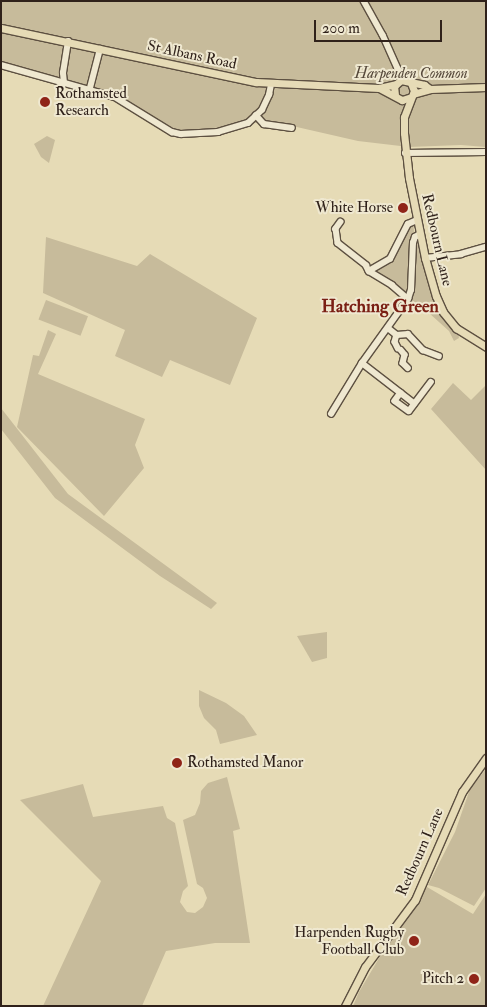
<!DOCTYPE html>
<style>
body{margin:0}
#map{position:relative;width:487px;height:1007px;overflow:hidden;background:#e6dbb6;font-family:"IM FELL Double Pica",serif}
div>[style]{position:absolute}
.green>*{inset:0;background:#c7bb9b;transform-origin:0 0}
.roads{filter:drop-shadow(1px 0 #5d5041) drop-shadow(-1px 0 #5d5041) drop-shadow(0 1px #5d5041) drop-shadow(0 -1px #5d5041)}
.minor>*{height:5.5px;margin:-2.75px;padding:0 2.75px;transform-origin:2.75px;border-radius:2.75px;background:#efe8d0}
.major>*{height:7px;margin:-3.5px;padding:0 3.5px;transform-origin:3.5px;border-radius:3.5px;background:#e6dbb6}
.dots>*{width:14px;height:14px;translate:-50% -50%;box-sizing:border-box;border:2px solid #efe8d0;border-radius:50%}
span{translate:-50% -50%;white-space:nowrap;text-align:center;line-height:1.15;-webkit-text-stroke:4px #efe8d0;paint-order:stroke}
.street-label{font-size:15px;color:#2f211a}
.park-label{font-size:15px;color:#55483a;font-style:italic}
.poi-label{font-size:15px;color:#2f211a}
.left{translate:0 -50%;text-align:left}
.right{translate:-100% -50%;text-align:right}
.quarter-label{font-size:18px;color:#7a1f14;font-weight:700}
.frame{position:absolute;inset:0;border:2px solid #2f211a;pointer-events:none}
.scale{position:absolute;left:314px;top:20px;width:128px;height:22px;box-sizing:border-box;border:2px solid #2f211a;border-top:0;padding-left:6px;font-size:15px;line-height:18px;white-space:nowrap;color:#2f211a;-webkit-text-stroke:4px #efe8d0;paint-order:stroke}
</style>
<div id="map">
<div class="green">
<i style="clip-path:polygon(1px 1px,486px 1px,486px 147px,461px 145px,409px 147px,358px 141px,288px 125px,255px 123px,181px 132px,109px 92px,1px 65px)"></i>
<i style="clip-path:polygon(47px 136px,55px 140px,49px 163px,41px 157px,34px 144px)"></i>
<i style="clip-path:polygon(413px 223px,414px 231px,408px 296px,373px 270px,391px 261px,410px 224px)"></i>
<i style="clip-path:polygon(46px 237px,137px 266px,150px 254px,257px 318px,230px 385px,170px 360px,162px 377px,115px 356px,125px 330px,43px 293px)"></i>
<i style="clip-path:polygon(415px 241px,417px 241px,432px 293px,458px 333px,459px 338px,454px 341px,449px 331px,429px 313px,414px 313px,405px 308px,411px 297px)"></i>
<i style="left:46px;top:300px;width:45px;height:21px;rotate:21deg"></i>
<i style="clip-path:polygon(48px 330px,56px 334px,38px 374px,145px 419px,135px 445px,144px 468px,104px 516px,17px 427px,33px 355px,39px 356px)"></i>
<i style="clip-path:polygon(453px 383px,471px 400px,486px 385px,486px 470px,431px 409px)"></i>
<i style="clip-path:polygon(1px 408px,68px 494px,217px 603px,211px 609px,160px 576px,55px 498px,1px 429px)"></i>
<i style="clip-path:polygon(327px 632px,327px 658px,312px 662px,297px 636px)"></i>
<i style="clip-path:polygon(199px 690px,226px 703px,244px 716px,257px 735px,220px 744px,216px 730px,204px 718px,199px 706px)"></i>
<i style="clip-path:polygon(486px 769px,486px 888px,474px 906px,439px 888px,428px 885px,455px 832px,470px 789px)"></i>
<i style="clip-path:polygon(227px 777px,240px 829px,233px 831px,250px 943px,215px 943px,166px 951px,142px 1006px,43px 1006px,101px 881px,20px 800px,83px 784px,93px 817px,163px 806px,167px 818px,175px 823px,188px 886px,183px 891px,180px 902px,187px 912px,195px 913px,203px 907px,207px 898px,203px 888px,197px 884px,183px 820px,195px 815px,200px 803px,201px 791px,208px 783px)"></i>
<i style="clip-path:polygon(427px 887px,473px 914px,486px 894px,486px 1006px,353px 1006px,359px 992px,388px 943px)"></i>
</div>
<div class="roads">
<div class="minor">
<i style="left:364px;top:1px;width:39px;rotate:61deg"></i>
<i style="left:383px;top:35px;width:37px;rotate:66deg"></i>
<i style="left:398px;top:69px;width:14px;rotate:51deg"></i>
<i style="left:1px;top:65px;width:118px;rotate:15.7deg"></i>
<i style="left:115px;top:97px;width:67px;rotate:31.6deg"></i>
<i style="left:172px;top:132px;width:9px;rotate:13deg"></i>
<i style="left:181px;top:134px;width:37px;rotate:-3deg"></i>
<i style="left:218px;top:132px;width:31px;rotate:-17deg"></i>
<i style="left:248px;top:123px;width:19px;rotate:-43deg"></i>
<i style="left:262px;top:110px;width:17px;rotate:-65deg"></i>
<i style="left:269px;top:95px;width:10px;rotate:-79deg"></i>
<i style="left:64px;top:83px;width:10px;rotate:-96deg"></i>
<i style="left:63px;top:73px;width:32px;rotate:-81deg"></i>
<i style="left:90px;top:88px;width:40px;rotate:-75.6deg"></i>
<i style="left:256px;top:115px;width:12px;rotate:48deg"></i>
<i style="left:264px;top:124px;width:28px;rotate:8deg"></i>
<i style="left:405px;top:153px;width:81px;rotate:-0.7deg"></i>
<i style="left:341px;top:222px;width:9px;rotate:126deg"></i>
<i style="left:336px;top:229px;width:14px;rotate:82deg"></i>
<i style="left:338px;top:243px;width:36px;rotate:38deg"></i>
<i style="left:366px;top:265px;width:7px;rotate:63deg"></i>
<i style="left:369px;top:271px;width:27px;rotate:31deg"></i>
<i style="left:392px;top:285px;width:21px;rotate:41deg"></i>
<i style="left:425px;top:258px;width:36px;rotate:-6deg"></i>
<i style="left:461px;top:254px;width:26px;rotate:-16deg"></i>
<i style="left:369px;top:271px;width:24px;rotate:-30deg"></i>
<i style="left:390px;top:259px;width:39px;rotate:-63deg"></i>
<i style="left:408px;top:224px;width:10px;rotate:-24deg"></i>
<i style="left:388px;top:328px;width:11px;rotate:38deg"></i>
<i style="left:397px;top:335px;width:7px;rotate:106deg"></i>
<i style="left:395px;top:342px;width:7px;rotate:63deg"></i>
<i style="left:397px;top:335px;width:11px;rotate:-5deg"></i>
<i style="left:408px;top:334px;width:22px;rotate:47deg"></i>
<i style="left:423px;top:350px;width:17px;rotate:21deg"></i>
<i style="left:401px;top:350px;width:6px;rotate:51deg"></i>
<i style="left:405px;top:355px;width:8px;rotate:104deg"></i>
<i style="left:403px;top:363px;width:7px;rotate:45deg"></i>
<i style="left:362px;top:363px;width:66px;rotate:37.6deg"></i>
<i style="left:401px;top:393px;width:10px;rotate:127deg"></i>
<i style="left:395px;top:401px;width:17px;rotate:36deg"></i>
<i style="left:409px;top:411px;width:36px;rotate:-53deg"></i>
<i style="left:331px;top:414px;width:60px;rotate:-58.7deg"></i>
<i style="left:362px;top:363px;width:79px;rotate:-54.3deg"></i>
<i style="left:408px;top:299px;width:9px;rotate:-72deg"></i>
<i style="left:411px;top:290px;width:47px;rotate:-87.6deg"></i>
<i style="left:413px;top:243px;width:6px;rotate:-72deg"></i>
<i style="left:415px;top:237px;width:6px;rotate:-31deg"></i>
</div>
<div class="major">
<i style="left:1px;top:28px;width:261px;rotate:12deg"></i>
<i style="left:256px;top:82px;width:123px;rotate:2.8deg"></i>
<i style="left:379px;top:88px;width:17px;rotate:-13deg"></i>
<i style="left:411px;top:83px;width:9px;rotate:69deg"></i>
<i style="left:414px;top:91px;width:28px;rotate:111deg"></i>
<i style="left:404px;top:117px;width:16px;rotate:90deg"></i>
<i style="left:404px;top:133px;width:45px;rotate:83.7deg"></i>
<i style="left:409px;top:178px;width:82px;rotate:78.7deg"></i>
<i style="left:425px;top:258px;width:40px;rotate:74deg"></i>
<i style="left:436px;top:296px;width:17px;rotate:66deg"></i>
<i style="left:443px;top:312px;width:21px;rotate:51deg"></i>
<i style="left:456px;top:328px;width:36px;rotate:32deg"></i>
<i style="left:379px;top:88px;width:26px;rotate:28deg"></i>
<i style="left:402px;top:100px;width:9px;rotate:-18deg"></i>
<i style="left:413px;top:94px;width:18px;rotate:-16deg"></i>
<i style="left:430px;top:89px;width:56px;rotate:-2deg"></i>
<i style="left:395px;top:95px;width:9px;rotate:-96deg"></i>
<i style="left:394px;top:86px;width:9px;rotate:-41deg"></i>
<i style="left:401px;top:80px;width:24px;rotate:12deg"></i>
<i style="left:424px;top:85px;width:7px;rotate:34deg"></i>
<i style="left:345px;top:1006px;width:44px;rotate:-62.9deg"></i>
<i style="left:365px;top:967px;width:84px;rotate:-53.3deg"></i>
<i style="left:415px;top:900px;width:118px;rotate:-66.5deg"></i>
<i style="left:462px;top:792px;width:42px;rotate:-54.8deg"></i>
</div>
</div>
<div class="dots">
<i style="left:45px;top:102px;background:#8f2418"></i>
<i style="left:403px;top:208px;background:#8f2418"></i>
<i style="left:177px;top:763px;background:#8f2418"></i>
<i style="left:414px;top:941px;background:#8f2418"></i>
<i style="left:474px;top:979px;background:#8f2418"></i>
</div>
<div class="street-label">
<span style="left:192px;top:55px;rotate:12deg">St Albans Road</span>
<span style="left:437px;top:240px;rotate:77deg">Redbourn Lane</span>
<span style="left:420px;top:852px;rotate:-66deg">Redbourn Lane</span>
</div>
<div class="park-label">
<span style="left:411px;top:74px">Harpenden Common</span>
</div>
<div class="poi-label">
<span class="left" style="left:55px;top:102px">Rothamsted<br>Research</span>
<span class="right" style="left:393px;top:208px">White Horse</span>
<span class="left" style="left:187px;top:763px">Rothamsted Manor</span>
<span class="right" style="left:404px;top:941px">Harpenden Rugby<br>Football Club</span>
<span class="right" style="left:464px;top:979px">Pitch 2</span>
</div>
<div class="quarter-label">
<span style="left:380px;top:307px">Hatching Green</span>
</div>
<div class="frame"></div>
<div class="scale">200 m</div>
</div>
